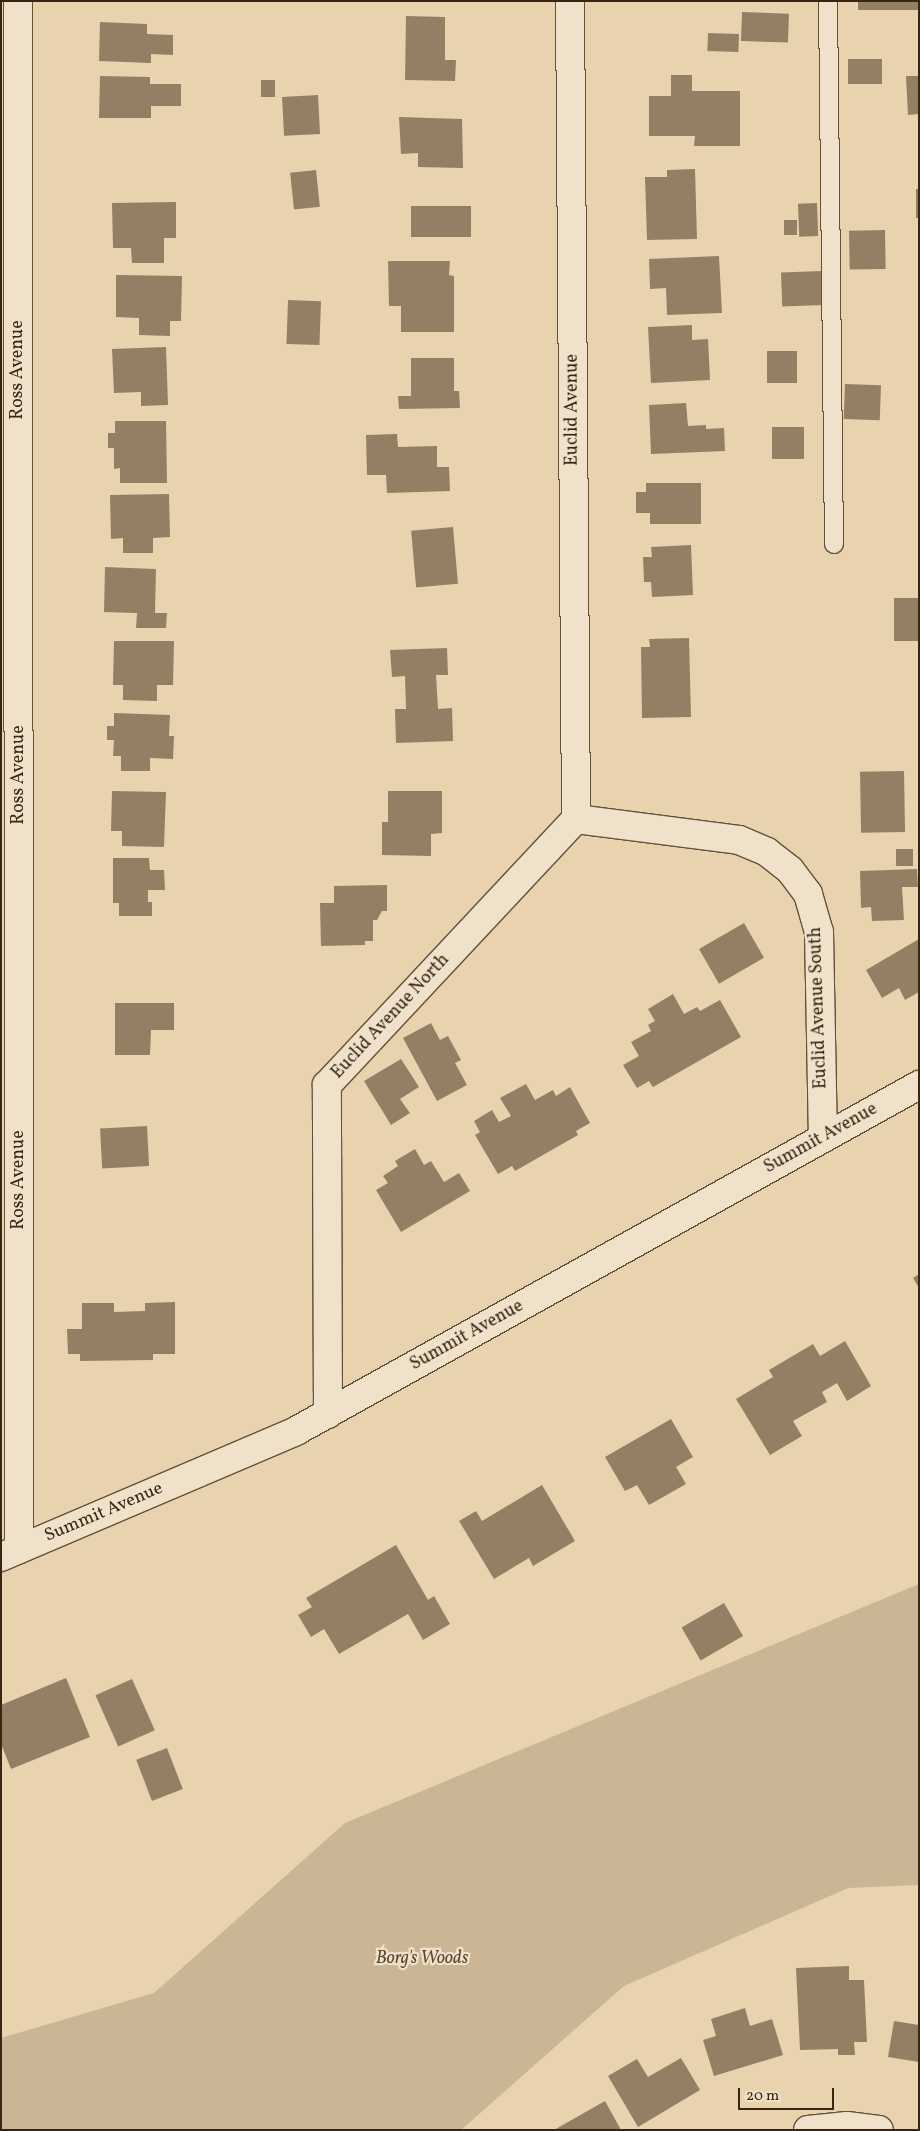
<!DOCTYPE html>
<style>
body{margin:0}
#map{position:relative;width:920px;height:2131px;overflow:hidden;background:#e8d3ae;font-family:Vollkorn,serif}
div>[style]{position:absolute}
.green>*{inset:0;background:#cab694}
.building>*{inset:0;background:#938064;transform-origin:0 0}
.roads{filter:drop-shadow(1px 0 #63513a) drop-shadow(-1px 0 #63513a) drop-shadow(0 1px #63513a) drop-shadow(0 -1px #63513a)}
.lane>*{height:18px;margin:-9px;padding:0 9px;transform-origin:9px;border-radius:9px;background:#f0e2ca}
.street>*{height:28px;margin:-14px;padding:0 14px;transform-origin:14px;border-radius:14px;background:#f0e2ca}
span{translate:-50% -50%;white-space:nowrap;text-align:center;line-height:1.15;-webkit-text-stroke:4.5px #f0e2ca;paint-order:stroke}
.street-label{font-size:18px;color:#372614}
.park-label{font-size:18px;color:#5c4a34;font-style:italic}
.frame{position:absolute;inset:0;border:2px solid #372614;pointer-events:none}
.scale{position:absolute;left:738px;top:2088px;width:96px;height:22px;box-sizing:border-box;border:2px solid #372614;border-top:0;padding-left:6px;font-size:15px;line-height:18px;white-space:nowrap;color:#372614;-webkit-text-stroke:4px #f0e2ca;paint-order:stroke}
</style>
<div id="map">
<div class="green">
<i style="clip-path:polygon(919px 1584px,919px 1885px,848px 1888px,624px 1986px,461px 2130px,1px 2130px,1px 2038px,154px 1993px,345px 1823px)"></i>
</div>
<div class="building">
<i style="left:858px;top:1px;width:61px;height:9px"></i>
<i style="left:742px;top:12px;width:47px;height:29px;rotate:2deg"></i>
<i style="clip-path:polygon(406px 16px,445px 17px,445px 60px,456px 60px,455px 81px,405px 80px)"></i>
<i style="clip-path:polygon(100px 22px,147px 24px,147px 34px,173px 35px,173px 55px,151px 54px,151px 63px,99px 61px)"></i>
<i style="left:708px;top:33px;width:31px;height:18px;rotate:2deg"></i>
<i style="left:848px;top:59px;width:34px;height:25px"></i>
<i style="clip-path:polygon(671px 75px,692px 75px,692px 91px,740px 91px,740px 146px,694px 146px,695px 136px,649px 136px,649px 96px,671px 96px)"></i>
<i style="clip-path:polygon(100px 76px,150px 77px,150px 84px,181px 84px,181px 106px,151px 106px,151px 118px,99px 118px)"></i>
<i style="clip-path:polygon(906px 76px,919px 76px,919px 114px,908px 115px)"></i>
<i style="left:261px;top:80px;width:14px;height:17px"></i>
<i style="left:318px;top:95px;width:39px;height:36px;rotate:87deg"></i>
<i style="clip-path:polygon(399px 117px,462px 119px,463px 168px,418px 167px,418px 153px,401px 154px)"></i>
<i style="clip-path:polygon(695px 169px,697px 239px,647px 240px,645px 177px,667px 177px,667px 170px)"></i>
<i style="left:316px;top:170px;width:37px;height:26px;rotate:84deg"></i>
<i style="left:916px;top:189px;width:3px;height:29px"></i>
<i style="clip-path:polygon(176px 202px,176px 238px,164px 238px,164px 263px,132px 263px,131px 248px,113px 248px,112px 203px)"></i>
<i style="left:817px;top:203px;width:33px;height:19px;rotate:88deg"></i>
<i style="left:411px;top:206px;width:60px;height:31px"></i>
<i style="left:784px;top:220px;width:13px;height:15px"></i>
<i style="left:885px;top:230px;width:39px;height:36px;rotate:89deg"></i>
<i style="clip-path:polygon(719px 256px,722px 313px,667px 315px,666px 288px,650px 289px,649px 259px)"></i>
<i style="clip-path:polygon(388px 261px,450px 261px,449px 275px,454px 276px,454px 332px,401px 332px,401px 306px,389px 306px)"></i>
<i style="left:822px;top:271px;width:34px;height:41px;rotate:88deg"></i>
<i style="clip-path:polygon(116px 275px,182px 276px,181px 321px,170px 321px,170px 336px,139px 335px,139px 318px,116px 317px)"></i>
<i style="left:288px;top:300px;width:33px;height:44px;rotate:2deg"></i>
<i style="clip-path:polygon(692px 325px,692px 340px,708px 339px,710px 380px,651px 383px,648px 327px)"></i>
<i style="clip-path:polygon(166px 347px,168px 405px,141px 406px,141px 392px,114px 393px,112px 349px)"></i>
<i style="left:767px;top:351px;width:30px;height:32px"></i>
<i style="clip-path:polygon(411px 358px,454px 358px,454px 391px,459px 391px,460px 408px,399px 409px,398px 396px,411px 396px)"></i>
<i style="left:845px;top:384px;width:36px;height:35px;rotate:2deg"></i>
<i style="clip-path:polygon(686px 403px,688px 426px,706px 425px,706px 429px,724px 428px,725px 451px,651px 454px,649px 405px)"></i>
<i style="clip-path:polygon(115px 421px,166px 421px,167px 483px,120px 483px,120px 468px,114px 469px,114px 448px,108px 448px,108px 433px,115px 433px)"></i>
<i style="left:772px;top:427px;width:32px;height:32px"></i>
<i style="clip-path:polygon(397px 434px,398px 447px,437px 446px,437px 467px,449px 467px,450px 491px,387px 493px,386px 475px,367px 475px,366px 435px)"></i>
<i style="clip-path:polygon(646px 483px,701px 483px,701px 524px,650px 524px,650px 513px,636px 513px,636px 492px,646px 492px)"></i>
<i style="clip-path:polygon(169px 494px,170px 537px,153px 538px,153px 553px,123px 553px,123px 538px,111px 539px,110px 495px)"></i>
<i style="left:453px;top:527px;width:57px;height:42px;rotate:85deg"></i>
<i style="clip-path:polygon(691px 545px,693px 595px,652px 597px,651px 582px,644px 582px,643px 557px,652px 557px,651px 547px)"></i>
<i style="clip-path:polygon(105px 567px,156px 569px,155px 613px,167px 613px,166px 628px,136px 628px,137px 613px,104px 612px)"></i>
<i style="left:894px;top:598px;width:25px;height:43px"></i>
<i style="clip-path:polygon(689px 638px,691px 717px,642px 718px,641px 647px,650px 647px,649px 639px)"></i>
<i style="clip-path:polygon(114px 641px,174px 641px,173px 685px,157px 685px,157px 701px,123px 700px,123px 685px,113px 685px)"></i>
<i style="clip-path:polygon(447px 648px,448px 675px,436px 675px,438px 709px,452px 708px,453px 741px,396px 743px,395px 709px,406px 709px,405px 676px,392px 677px,390px 650px)"></i>
<i style="clip-path:polygon(114px 713px,170px 715px,169px 736px,174px 736px,173px 759px,150px 758px,150px 771px,121px 771px,121px 756px,113px 756px,114px 740px,107px 740px,107px 726px,114px 726px)"></i>
<i style="left:904px;top:771px;width:61px;height:44px;rotate:89deg"></i>
<i style="clip-path:polygon(112px 791px,166px 792px,164px 847px,122px 846px,122px 831px,111px 831px)"></i>
<i style="clip-path:polygon(388px 791px,442px 791px,442px 833px,431px 834px,431px 856px,382px 855px,382px 822px,388px 822px)"></i>
<i style="left:896px;top:849px;width:17px;height:17px"></i>
<i style="clip-path:polygon(113px 858px,149px 858px,150px 870px,164px 870px,165px 890px,148px 890px,148px 902px,152px 902px,152px 916px,119px 916px,119px 903px,113px 903px)"></i>
<i style="clip-path:polygon(917px 869px,918px 887px,902px 887px,904px 920px,872px 921px,871px 907px,861px 908px,860px 871px)"></i>
<i style="clip-path:polygon(387px 885px,387px 911px,382px 911px,377px 920px,373px 920px,373px 941px,365px 941px,365px 945px,321px 946px,320px 903px,334px 903px,334px 886px)"></i>
<i style="left:744px;top:923px;width:40px;height:52px;rotate:60deg"></i>
<i style="clip-path:polygon(919px 939px,919px 992px,905px 1000px,899px 988px,882px 998px,866px 970px)"></i>
<i style="clip-path:polygon(673px 994px,684px 1014px,697px 1007px,700px 1011px,720px 1000px,741px 1037px,653px 1087px,649px 1081px,637px 1088px,623px 1065px,639px 1056px,631px 1042px,651px 1031px,648px 1025px,655px 1021px,648px 1009px)"></i>
<i style="clip-path:polygon(115px 1003px,174px 1003px,174px 1030px,151px 1030px,150px 1055px,115px 1055px)"></i>
<i style="clip-path:polygon(431px 1023px,440px 1040px,448px 1036px,461px 1060px,455px 1063px,467px 1085px,437px 1101px,403px 1038px)"></i>
<i style="clip-path:polygon(401px 1059px,419px 1087px,400px 1099px,410px 1113px,391px 1125px,364px 1081px)"></i>
<i style="clip-path:polygon(526px 1084px,535px 1100px,553px 1090px,556px 1096px,570px 1087px,590px 1123px,576px 1131px,578px 1135px,515px 1171px,512px 1166px,498px 1174px,475px 1135px,480px 1132px,474px 1121px,492px 1110px,499px 1122px,511px 1116px,500px 1098px)"></i>
<i style="left:147px;top:1126px;width:40px;height:47px;rotate:87deg"></i>
<i style="clip-path:polygon(415px 1149px,424px 1165px,431px 1161px,444px 1182px,459px 1173px,470px 1191px,401px 1232px,376px 1190px,388px 1183px,383px 1176px,398px 1166px,395px 1161px)"></i>
<i style="clip-path:polygon(919px 1274px,919px 1288px,913px 1278px)"></i>
<i style="clip-path:polygon(175px 1302px,175px 1354px,153px 1354px,153px 1360px,80px 1361px,80px 1354px,68px 1354px,67px 1329px,82px 1329px,82px 1303px,114px 1303px,114px 1312px,145px 1311px,145px 1303px)"></i>
<i style="clip-path:polygon(845px 1341px,871px 1386px,847px 1401px,837px 1383px,822px 1392px,827px 1402px,793px 1421px,802px 1436px,770px 1455px,736px 1399px,773px 1377px,769px 1370px,813px 1344px,820px 1356px)"></i>
<i style="clip-path:polygon(671px 1419px,693px 1457px,676px 1467px,686px 1484px,649px 1505px,637px 1485px,625px 1491px,605px 1457px)"></i>
<i style="clip-path:polygon(542px 1485px,575px 1541px,533px 1566px,529px 1558px,494px 1579px,459px 1521px,476px 1511px,482px 1521px)"></i>
<i style="clip-path:polygon(396px 1545px,428px 1600px,434px 1596px,450px 1624px,423px 1640px,408px 1614px,339px 1654px,324px 1629px,311px 1637px,298px 1615px,312px 1607px,306px 1598px)"></i>
<i style="left:724px;top:1603px;width:38px;height:49px;rotate:60deg"></i>
<i style="clip-path:polygon(66px 1678px,90px 1737px,11px 1769px,1px 1744px,1px 1705px)"></i>
<i style="left:132px;top:1679px;width:56px;height:40px;rotate:66deg"></i>
<i style="left:167px;top:1748px;width:44px;height:33px;rotate:69deg"></i>
<i style="clip-path:polygon(849px 1966px,849px 1980px,864px 1980px,867px 2042px,854px 2042px,855px 2055px,838px 2055px,838px 2049px,800px 2050px,796px 1968px)"></i>
<i style="clip-path:polygon(745px 2008px,750px 2026px,772px 2019px,783px 2055px,714px 2076px,703px 2040px,716px 2036px,711px 2019px)"></i>
<i style="clip-path:polygon(894px 2021px,919px 2025px,919px 2062px,888px 2057px)"></i>
<i style="clip-path:polygon(681px 2058px,700px 2090px,638px 2127px,608px 2076px,637px 2059px,648px 2077px)"></i>
<i style="clip-path:polygon(605px 2101px,621px 2130px,554px 2130px)"></i>
</div>
<div class="roads">
<div class="lane">
<i style="left:828px;top:1px;width:543px;rotate:89.37deg"></i>
</div>
<div class="street">
<i style="left:18px;top:1px;width:1548px;rotate:89.96deg"></i>
<i style="left:570px;top:1px;width:818px;rotate:89.58deg"></i>
<i style="left:576px;top:819px;width:164px;rotate:7.3deg"></i>
<i style="left:739px;top:840px;width:30px;rotate:23deg"></i>
<i style="left:767px;top:852px;width:29px;rotate:38deg"></i>
<i style="left:790px;top:870px;width:30px;rotate:53deg"></i>
<i style="left:808px;top:894px;width:40px;rotate:74deg"></i>
<i style="left:819px;top:932px;width:206px;rotate:88.9deg"></i>
<i style="left:328px;top:1414px;width:329px;rotate:-90.2deg"></i>
<i style="left:327px;top:1085px;width:364px;rotate:-46.9deg"></i>
<i style="left:1px;top:1557px;width:321px;rotate:-23.1deg"></i>
<i style="left:296px;top:1431px;width:713px;rotate:-29.05deg"></i>
<i style="left:808px;top:2130px;width:39px;rotate:-6deg"></i>
<i style="left:847px;top:2126px;width:32px;rotate:7deg"></i>
</div>
</div>
<div class="street-label">
<span style="left:18px;top:370px;rotate:-90deg">Ross Avenue</span>
<span style="left:573px;top:410px;rotate:-90deg">Euclid Avenue</span>
<span style="left:19px;top:775px;rotate:-90deg">Ross Avenue</span>
<span style="left:819px;top:1008px;rotate:-92deg">Euclid Avenue South</span>
<span style="left:391px;top:1017px;rotate:-47deg">Euclid Avenue North</span>
<span style="left:821px;top:1139px;rotate:-29deg">Summit Avenue</span>
<span style="left:19px;top:1180px;rotate:-90deg">Ross Avenue</span>
<span style="left:467px;top:1336px;rotate:-29deg">Summit Avenue</span>
<span style="left:104px;top:1513px;rotate:-23deg">Summit Avenue</span>
</div>
<div class="park-label">
<span style="left:422px;top:1959px">Borg's Woods</span>
</div>
<div class="frame"></div>
<div class="scale">20 m</div>
</div>
